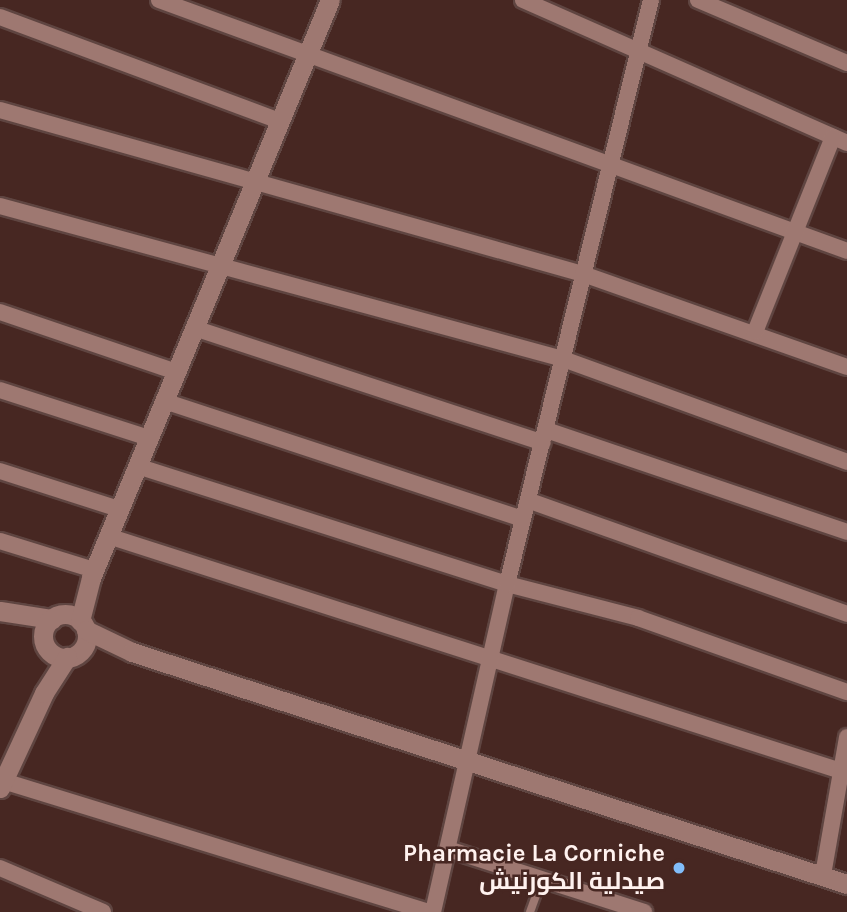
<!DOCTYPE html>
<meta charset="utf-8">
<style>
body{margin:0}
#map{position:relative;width:847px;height:912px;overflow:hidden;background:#472722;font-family:Karla,Cairo,sans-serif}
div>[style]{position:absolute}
.roads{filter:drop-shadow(2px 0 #5f4541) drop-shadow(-2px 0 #5f4541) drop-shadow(0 2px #5f4541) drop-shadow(0 -2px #5f4541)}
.service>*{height:8px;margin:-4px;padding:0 4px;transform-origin:4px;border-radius:4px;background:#9e7871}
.minor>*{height:16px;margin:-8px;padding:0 8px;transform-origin:8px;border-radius:8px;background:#9e7871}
.tertiary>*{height:19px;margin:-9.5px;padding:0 9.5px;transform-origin:9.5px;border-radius:9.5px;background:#9e7871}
.tertiary>.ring{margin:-9.5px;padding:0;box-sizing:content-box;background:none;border:19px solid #9e7871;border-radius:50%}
.dots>*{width:19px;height:19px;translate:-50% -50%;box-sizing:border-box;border:4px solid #472722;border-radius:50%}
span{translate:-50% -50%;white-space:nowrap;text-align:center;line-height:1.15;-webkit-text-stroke:5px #472722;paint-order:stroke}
.poi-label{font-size:24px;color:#fff2ef;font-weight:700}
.right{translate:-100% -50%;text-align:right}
</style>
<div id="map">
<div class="roads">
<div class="service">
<i style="left:530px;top:912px;width:33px;rotate:-70deg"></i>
</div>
<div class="minor">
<i style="left:159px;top:0;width:732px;rotate:20.04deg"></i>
<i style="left:523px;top:0;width:354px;rotate:23.8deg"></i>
<i style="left:698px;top:0;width:162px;rotate:22.9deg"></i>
<i style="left:0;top:17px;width:299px;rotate:20.4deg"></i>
<i style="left:0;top:110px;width:606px;rotate:15.71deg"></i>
<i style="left:583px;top:274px;width:280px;rotate:19.4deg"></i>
<i style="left:0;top:206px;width:583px;rotate:15.2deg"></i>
<i style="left:563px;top:359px;width:302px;rotate:19.9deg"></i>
<i style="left:0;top:312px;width:186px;rotate:18.8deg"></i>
<i style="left:194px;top:328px;width:367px;rotate:18.2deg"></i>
<i style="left:755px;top:332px;width:210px;rotate:-68.2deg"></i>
<i style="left:0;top:390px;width:157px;rotate:17.9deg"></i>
<i style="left:164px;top:401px;width:378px;rotate:18.2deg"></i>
<i style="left:546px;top:430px;width:318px;rotate:18.7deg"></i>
<i style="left:137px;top:466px;width:388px;rotate:17.7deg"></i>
<i style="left:507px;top:584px;width:135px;rotate:14.5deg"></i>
<i style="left:638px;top:618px;width:222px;rotate:19.5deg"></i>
<i style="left:0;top:471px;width:125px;rotate:17.7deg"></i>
<i style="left:530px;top:501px;width:337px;rotate:19.6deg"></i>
<i style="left:108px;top:536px;width:776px;rotate:17.78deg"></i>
<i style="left:0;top:541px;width:98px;rotate:17.1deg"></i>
<i style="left:0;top:780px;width:450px;rotate:17.1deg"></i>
<i style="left:448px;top:849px;width:206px;rotate:17.8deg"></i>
<i style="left:0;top:868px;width:112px;rotate:23.1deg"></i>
<i style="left:823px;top:875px;width:140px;rotate:-80.1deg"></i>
<i style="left:433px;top:912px;width:336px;rotate:-77.3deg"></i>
<i style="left:507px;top:584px;width:601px;rotate:-76.15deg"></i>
</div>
<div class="tertiary">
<i style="left:0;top:611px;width:53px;rotate:8.7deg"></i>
<i class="ring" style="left:43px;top:614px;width:25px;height:25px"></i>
<i style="left:80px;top:621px;width:44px;rotate:-75.7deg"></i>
<i style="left:91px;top:578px;width:625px;rotate:-67.54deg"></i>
<i style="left:86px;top:630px;width:51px;rotate:25.6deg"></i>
<i style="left:132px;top:652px;width:752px;rotate:17.98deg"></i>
<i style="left:0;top:788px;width:105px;rotate:-65.1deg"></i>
<i style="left:44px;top:693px;width:43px;rotate:-57.4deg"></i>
</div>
</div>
<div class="dots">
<i style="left:679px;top:868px;background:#81bdfa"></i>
</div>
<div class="poi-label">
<span class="right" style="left:665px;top:868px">Pharmacie La Corniche<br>صيدلية الكورنيش</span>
</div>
</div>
